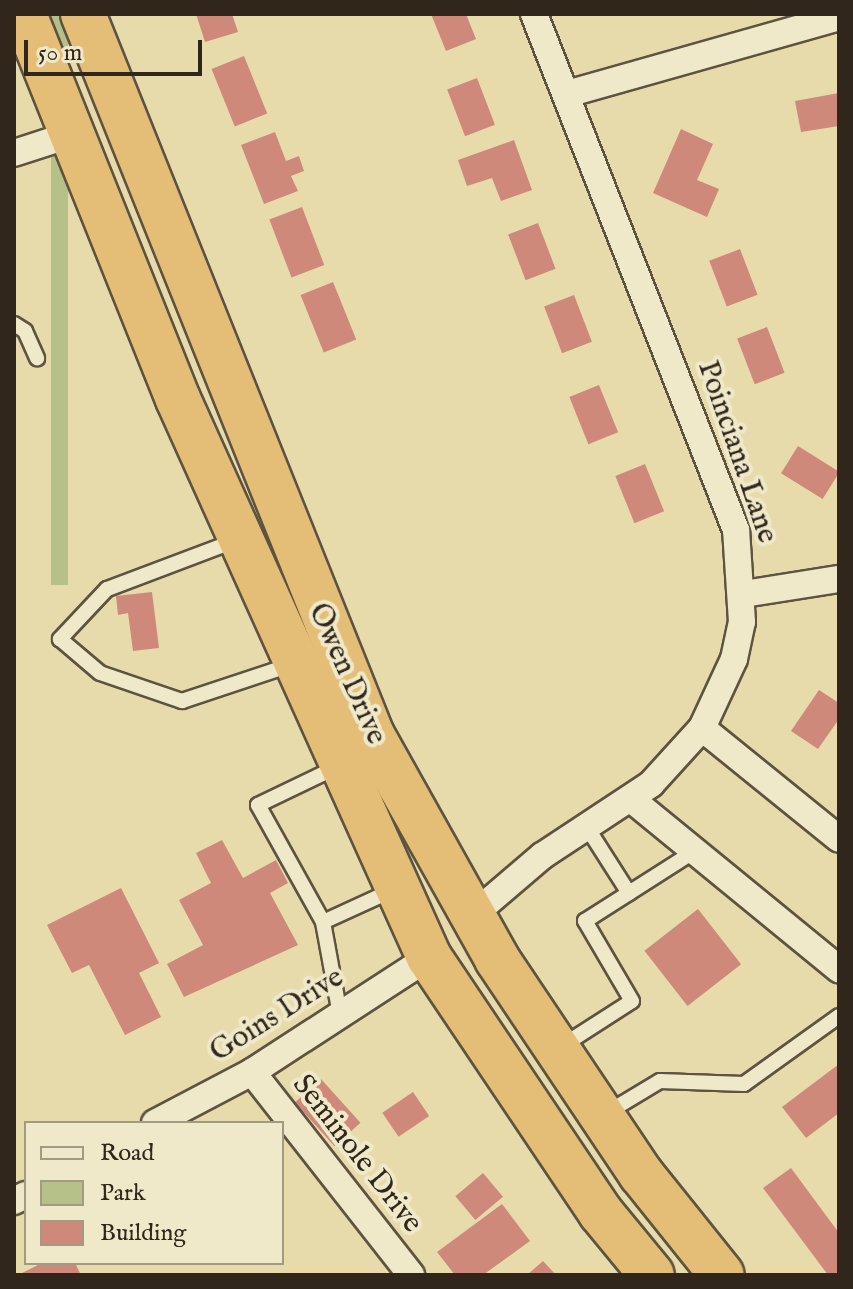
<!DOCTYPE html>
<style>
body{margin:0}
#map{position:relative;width:853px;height:1289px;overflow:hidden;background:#e7dbac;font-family:"IM FELL English",serif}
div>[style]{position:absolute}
.green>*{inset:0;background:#b6c089;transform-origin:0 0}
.building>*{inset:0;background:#ce897b;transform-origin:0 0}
.roads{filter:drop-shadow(2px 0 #5e5340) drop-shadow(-2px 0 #5e5340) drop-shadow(0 2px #5e5340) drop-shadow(0 -2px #5e5340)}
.service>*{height:14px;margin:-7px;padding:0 7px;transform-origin:7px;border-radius:7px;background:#efe8c9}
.minor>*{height:26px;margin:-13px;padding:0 13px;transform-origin:13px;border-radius:13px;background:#efe8c9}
.trunk>*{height:44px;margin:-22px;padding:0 22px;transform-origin:22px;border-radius:22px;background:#e4be76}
span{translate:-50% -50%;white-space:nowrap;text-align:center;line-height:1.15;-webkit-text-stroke:8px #efe8c9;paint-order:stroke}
.street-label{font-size:30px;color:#31261c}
.frame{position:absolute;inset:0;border:16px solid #31261c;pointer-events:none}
.legend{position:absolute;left:24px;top:1121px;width:260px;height:144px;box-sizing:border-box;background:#efe8c9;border:2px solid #a39a84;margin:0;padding:10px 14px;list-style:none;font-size:24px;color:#31261c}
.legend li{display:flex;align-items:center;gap:16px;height:40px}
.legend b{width:40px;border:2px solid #a39a84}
.scale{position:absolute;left:24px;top:40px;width:178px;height:36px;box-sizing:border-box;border:4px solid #31261c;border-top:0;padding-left:10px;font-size:24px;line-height:28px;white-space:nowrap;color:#31261c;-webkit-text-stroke:6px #efe8c9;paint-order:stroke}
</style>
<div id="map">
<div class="green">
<i style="left:51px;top:14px;width:17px;height:571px"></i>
</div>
<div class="building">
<i style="clip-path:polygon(196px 14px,232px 14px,238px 32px,205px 42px)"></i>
<i style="clip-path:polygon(431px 14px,466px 14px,476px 39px,446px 51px)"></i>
<i style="left:244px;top:56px;width:62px;height:35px;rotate:68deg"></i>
<i style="left:477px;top:78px;width:50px;height:32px;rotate:69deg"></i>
<i style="clip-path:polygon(839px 93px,839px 126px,801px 132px,795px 101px)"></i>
<i style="clip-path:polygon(681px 129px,713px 144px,697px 180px,719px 189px,707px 217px,653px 193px)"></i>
<i style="clip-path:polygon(275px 132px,286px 161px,299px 156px,304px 171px,291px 176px,298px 191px,264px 204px,241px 145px)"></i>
<i style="clip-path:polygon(514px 140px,532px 190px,501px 201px,492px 178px,467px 186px,458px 160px)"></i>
<i style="left:302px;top:207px;width:62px;height:35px;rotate:69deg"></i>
<i style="left:538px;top:223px;width:49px;height:32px;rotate:69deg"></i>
<i style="left:740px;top:249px;width:49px;height:33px;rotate:69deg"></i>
<i style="left:333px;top:282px;width:62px;height:35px;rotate:68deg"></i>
<i style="left:574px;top:295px;width:50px;height:32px;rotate:69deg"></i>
<i style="left:767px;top:327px;width:49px;height:32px;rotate:69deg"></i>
<i style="left:599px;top:385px;width:51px;height:32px;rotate:68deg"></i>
<i style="left:798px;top:446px;width:49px;height:32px;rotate:32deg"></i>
<i style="left:645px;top:464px;width:51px;height:32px;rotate:68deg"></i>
<i style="clip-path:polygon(152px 592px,159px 648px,133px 651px,128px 613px,118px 615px,116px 596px)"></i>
<i style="clip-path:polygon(819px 690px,839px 703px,839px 719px,818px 749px,791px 731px)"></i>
<i style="clip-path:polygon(222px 840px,243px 878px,276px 860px,288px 883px,270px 893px,298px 945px,184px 997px,167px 964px,203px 945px,179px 900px,211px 883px,196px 853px)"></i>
<i style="clip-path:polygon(121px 888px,159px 963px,139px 973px,161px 1017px,125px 1035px,89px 965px,72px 973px,47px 925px)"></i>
<i style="left:698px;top:909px;width:70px;height:68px;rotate:52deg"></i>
<i style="clip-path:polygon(839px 1064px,839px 1113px,806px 1138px,782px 1107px)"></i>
<i style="left:321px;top:1079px;width:59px;height:35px;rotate:48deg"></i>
<i style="left:413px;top:1092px;width:29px;height:37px;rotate:56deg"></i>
<i style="clip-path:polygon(791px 1168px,839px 1233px,839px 1275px,828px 1275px,763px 1188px)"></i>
<i style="left:483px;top:1173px;width:31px;height:36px;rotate:50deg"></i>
<i style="clip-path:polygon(502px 1204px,530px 1241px,483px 1275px,455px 1275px,437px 1252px)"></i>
<i style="clip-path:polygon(543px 1261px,556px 1275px,527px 1275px)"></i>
<i style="clip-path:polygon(42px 1263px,75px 1263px,81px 1275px,18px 1275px)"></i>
</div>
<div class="roads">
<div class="service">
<i style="left:14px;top:324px;width:13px;rotate:32deg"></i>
<i style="left:25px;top:331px;width:30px;rotate:66deg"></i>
<i style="left:237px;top:540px;width:139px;rotate:159.3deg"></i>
<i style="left:107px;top:589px;width:69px;rotate:133.2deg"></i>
<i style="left:60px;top:639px;width:52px;rotate:40.4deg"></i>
<i style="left:100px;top:673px;width:87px;rotate:18.9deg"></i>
<i style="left:182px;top:701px;width:117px;rotate:-18.4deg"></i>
<i style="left:339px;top:766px;width:90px;rotate:154.3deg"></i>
<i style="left:258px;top:805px;width:134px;rotate:60.9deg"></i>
<i style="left:323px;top:922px;width:79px;rotate:-24.6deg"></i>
<i style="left:588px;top:829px;width:76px;rotate:57.4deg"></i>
<i style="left:323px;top:922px;width:95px;rotate:79.6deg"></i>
<i style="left:562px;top:1046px;width:83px;rotate:-32.7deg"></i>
<i style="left:632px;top:1001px;width:93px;rotate:-120.4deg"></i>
<i style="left:585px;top:921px;width:130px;rotate:-32.5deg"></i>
<i style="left:605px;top:1114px;width:64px;rotate:-31deg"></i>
<i style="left:660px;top:1081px;width:84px;rotate:2deg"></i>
<i style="left:744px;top:1084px;width:117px;rotate:-35.6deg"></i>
</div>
<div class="minor">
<i style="left:567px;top:94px;width:283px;rotate:-15.8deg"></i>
<i style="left:14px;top:153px;width:62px;rotate:-17.9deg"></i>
<i style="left:744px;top:594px;width:96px;rotate:-9deg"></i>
<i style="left:702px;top:728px;width:176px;rotate:39deg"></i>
<i style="left:631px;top:799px;width:269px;rotate:39.3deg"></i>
<i style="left:473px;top:915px;width:91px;rotate:-40.5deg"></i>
<i style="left:542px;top:856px;width:131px;rotate:-33.4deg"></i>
<i style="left:651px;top:784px;width:76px;rotate:-47.7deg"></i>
<i style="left:702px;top:728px;width:76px;rotate:-65.1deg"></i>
<i style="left:734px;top:659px;width:38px;rotate:-78deg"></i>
<i style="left:742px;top:622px;width:92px;rotate:-93.7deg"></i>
<i style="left:736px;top:530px;width:554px;rotate:-111.38deg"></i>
<i style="left:252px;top:1072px;width:258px;rotate:51.9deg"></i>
<i style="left:155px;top:1123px;width:110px;rotate:-27.7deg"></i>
<i style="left:252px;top:1072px;width:211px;rotate:-33deg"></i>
<i style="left:14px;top:1201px;width:13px;rotate:-27deg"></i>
</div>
<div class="trunk">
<i style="left:24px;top:14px;width:415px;rotate:68.2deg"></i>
<i style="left:178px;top:399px;width:612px;rotate:65.78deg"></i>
<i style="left:429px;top:957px;width:308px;rotate:56.1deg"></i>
<i style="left:601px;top:1213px;width:80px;rotate:50.6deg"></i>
<i style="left:83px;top:14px;width:777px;rotate:68.16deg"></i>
<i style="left:372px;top:735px;width:257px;rotate:60.8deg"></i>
<i style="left:497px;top:959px;width:259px;rotate:56.2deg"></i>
<i style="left:641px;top:1174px;width:129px;rotate:51.3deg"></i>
</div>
</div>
<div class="street-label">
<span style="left:737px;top:452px;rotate:71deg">Poinciana Lane</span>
<span style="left:347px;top:674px;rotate:66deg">Owen Drive</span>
<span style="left:277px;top:1015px;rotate:-32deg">Goins Drive</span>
<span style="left:357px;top:1154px;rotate:52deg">Seminole Drive</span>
</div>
<div class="frame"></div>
<ul class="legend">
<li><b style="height:10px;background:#efe8c9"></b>Road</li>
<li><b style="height:22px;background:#b6c089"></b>Park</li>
<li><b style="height:22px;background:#ce897b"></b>Building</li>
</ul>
<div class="scale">50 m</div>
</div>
